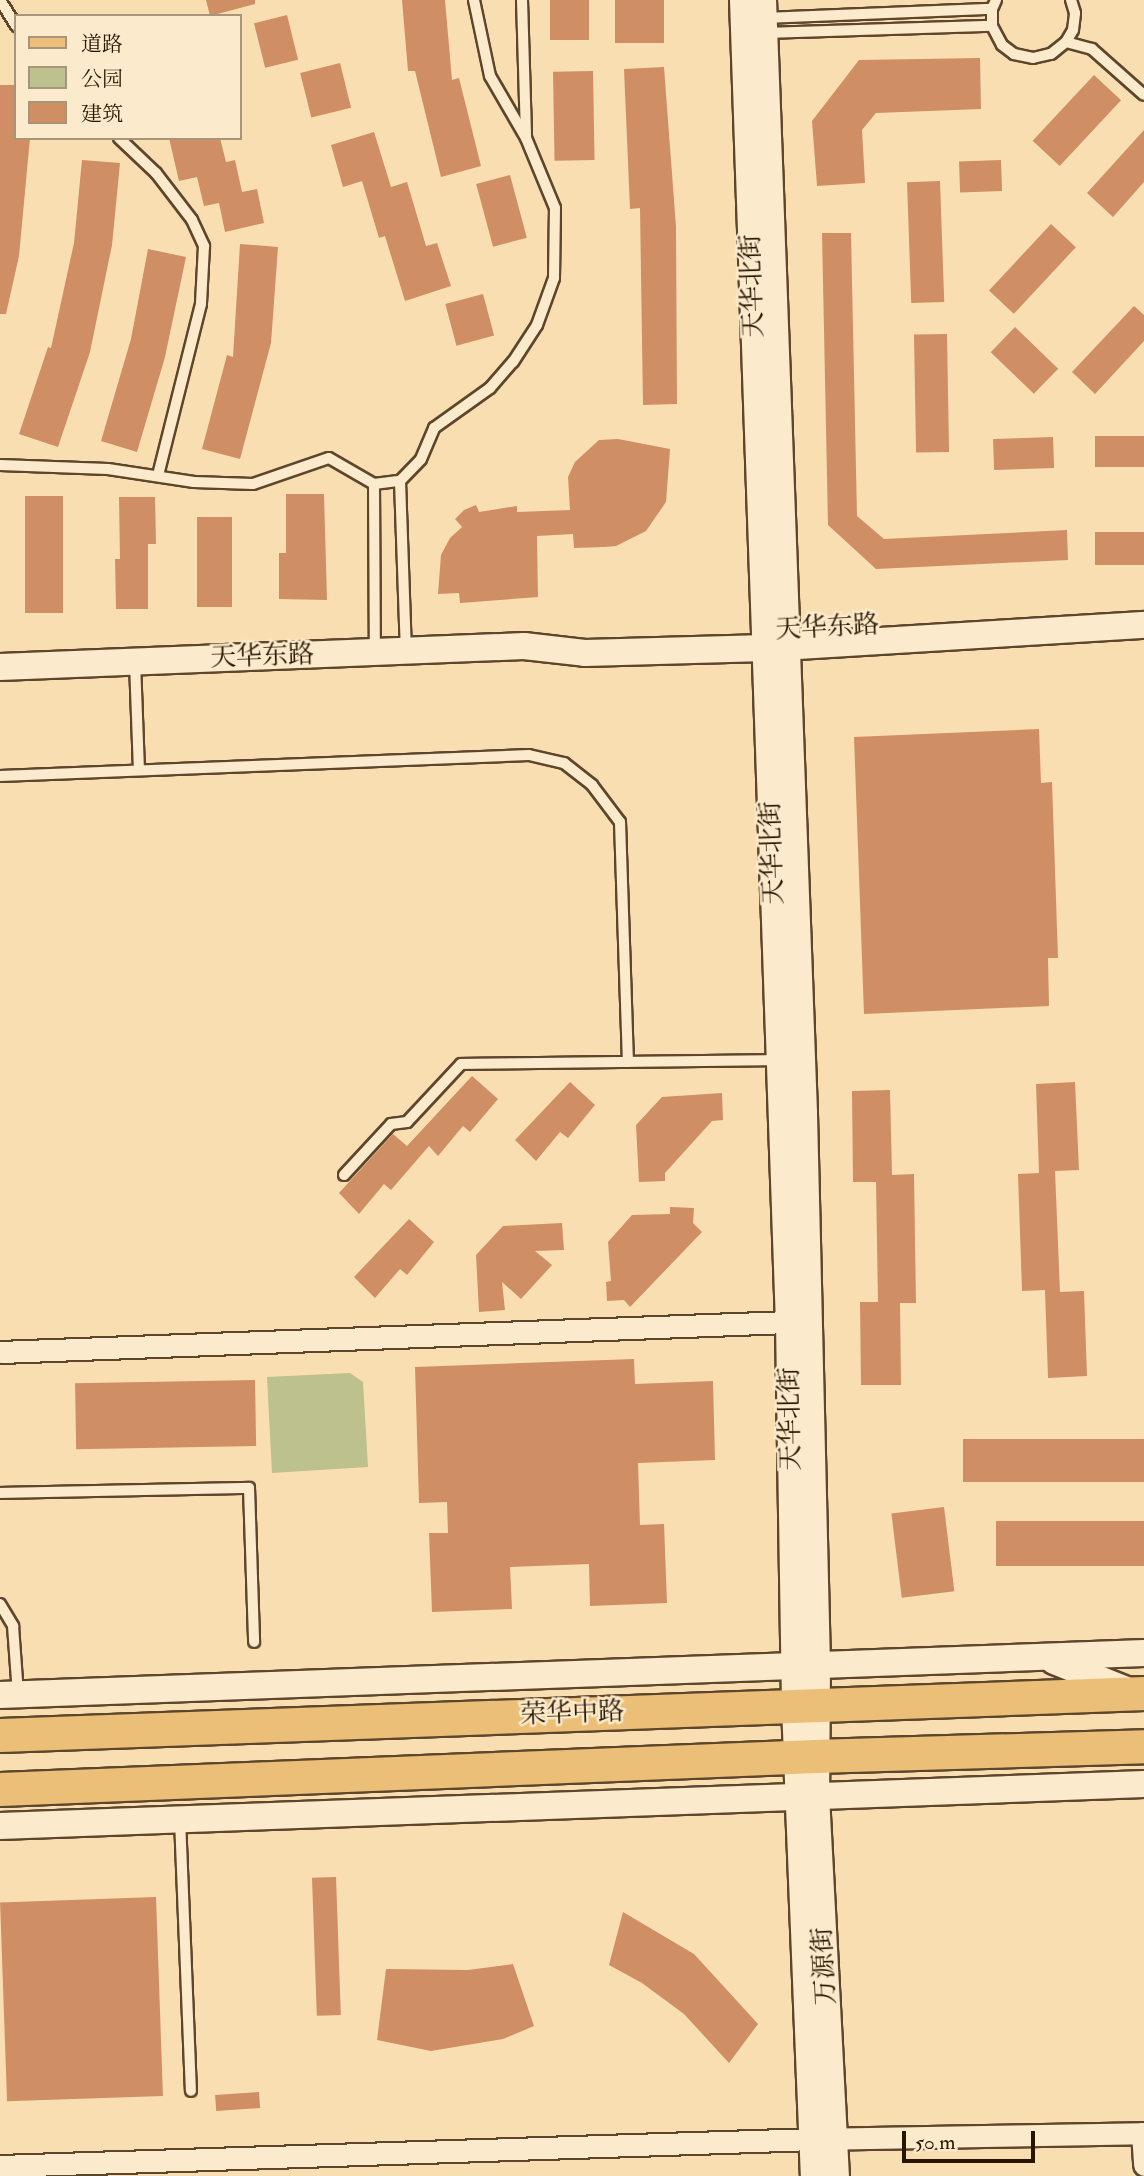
<!DOCTYPE html>
<meta charset="utf-8">
<style>
body{margin:0}
#map{position:relative;width:1144px;height:2176px;overflow:hidden;background:#f9deb1;font-family:"IM FELL Double Pica","Noto Serif SC",serif}
div>[style]{position:absolute}
.green>*{inset:0;background:#bcc18d}
.building>*{inset:0;background:#d08e65;transform-origin:0 0}
.roads{filter:drop-shadow(2px 0 #5d462c) drop-shadow(-2px 0 #5d462c) drop-shadow(0 2px #5d462c) drop-shadow(0 -2px #5d462c)}
.service>*{height:10px;margin:-5px;padding:0 5px;transform-origin:5px;border-radius:5px;background:#fbeacc}
.minor>*{height:21px;margin:-10.5px;padding:0 10.5px;transform-origin:10.5px;border-radius:10.5px;background:#fbeacc}
.tertiary>*{height:26px;margin:-13px;padding:0 13px;transform-origin:13px;border-radius:13px;background:#fbeacc}
.primary>*{height:33px;margin:-16.5px;padding:0 16.5px;transform-origin:16.5px;border-radius:16.5px;background:#ecbf78}
span{translate:-50% -50%;white-space:nowrap;text-align:center;line-height:1.15;-webkit-text-stroke:5px #fbeacc;paint-order:stroke}
.street-label{font-size:26px;color:#291400}
.legend{position:absolute;left:14px;top:14px;width:228px;height:126px;box-sizing:border-box;background:#fbeacc;border:2px solid #a7947a;margin:0;padding:9px 12px;list-style:none;font-size:21px;color:#291400}
.legend li{display:flex;align-items:center;gap:14px;height:35px}
.legend b{width:35px;border:2px solid #a7947a}
.scale{position:absolute;left:902px;top:2131px;width:133px;height:32px;box-sizing:border-box;border:4px solid #291400;border-top:0;padding-left:9px;font-size:21px;line-height:24px;white-space:nowrap;color:#291400;-webkit-text-stroke:5px #fbeacc;paint-order:stroke}
</style>
<div id="map">
<div class="green">
<i style="clip-path:polygon(350px 1373px,363px 1382px,368px 1467px,272px 1473px,267px 1377px)"></i>
</div>
<div class="building">
<i style="clip-path:polygon(206px 0,255px 0,255px 4px,210px 16px)"></i>
<i style="clip-path:polygon(402px 0,445px 0,452px 80px,459px 78px,481px 166px,441px 177px,415px 71px,408px 71px)"></i>
<i style="left:550px;top:0;width:39px;height:40px"></i>
<i style="left:615px;top:0;width:49px;height:43px"></i>
<i style="left:287px;top:15px;width:46px;height:34px;rotate:76deg"></i>
<i style="clip-path:polygon(980px 58px,981px 109px,876px 113px,862px 130px,865px 183px,817px 186px,812px 121px,859px 60px)"></i>
<i style="left:340px;top:63px;width:46px;height:41px;rotate:76deg"></i>
<i style="clip-path:polygon(664px 67px,676px 227px,677px 404px,643px 405px,640px 208px,630px 209px,624px 69px)"></i>
<i style="left:593px;top:71px;width:89px;height:40px;rotate:89deg"></i>
<i style="left:1094px;top:75px;width:37px;height:90px;rotate:43deg"></i>
<i style="clip-path:polygon(0 85px,16px 85px,16px 138px,30px 138px,19px 256px,6px 314px,0 314px)"></i>
<i style="clip-path:polygon(1144px 130px,1144px 182px,1113px 217px,1087px 193px)"></i>
<i style="clip-path:polygon(374px 132px,391px 187px,407px 182px,426px 246px,437px 243px,451px 286px,405px 301px,385px 236px,379px 238px,362px 181px,343px 187px,331px 145px)"></i>
<i style="clip-path:polygon(169px 138px,220px 138px,226px 162px,235px 160px,242px 192px,257px 189px,264px 223px,225px 232px,219px 203px,204px 206px,197px 177px,179px 181px)"></i>
<i style="clip-path:polygon(82px 160px,120px 163px,112px 245px,90px 352px,58px 447px,19px 434px,48px 347px,51px 348px,74px 243px)"></i>
<i style="left:1001px;top:160px;width:31px;height:42px;rotate:88deg"></i>
<i style="left:510px;top:175px;width:65px;height:35px;rotate:75deg"></i>
<i style="left:940px;top:181px;width:121px;height:33px;rotate:88deg"></i>
<i style="left:1051px;top:224px;width:34px;height:91px;rotate:43deg"></i>
<i style="clip-path:polygon(822px 233px,851px 233px,857px 516px,884px 539px,1067px 530px,1068px 560px,876px 569px,828px 525px)"></i>
<i style="clip-path:polygon(240px 244px,278px 247px,271px 343px,240px 459px,202px 449px,227px 355px,233px 357px)"></i>
<i style="clip-path:polygon(148px 249px,186px 257px,165px 357px,137px 452px,101px 441px,131px 339px)"></i>
<i style="left:483px;top:294px;width:43px;height:39px;rotate:75deg"></i>
<i style="clip-path:polygon(1134px 306px,1144px 315px,1144px 341px,1095px 394px,1072px 372px)"></i>
<i style="left:1015px;top:327px;width:60px;height:35px;rotate:44deg"></i>
<i style="left:947px;top:334px;width:118px;height:33px;rotate:89deg"></i>
<i style="left:1144px;top:436px;width:31px;height:49px;rotate:90deg"></i>
<i style="left:1053px;top:437px;width:31px;height:60px;rotate:88deg"></i>
<i style="clip-path:polygon(618px 439px,670px 449px,666px 502px,646px 531px,616px 546px,604px 547px,574px 548px,573px 534px,537px 536px,538px 597px,460px 603px,459px 593px,438px 594px,441px 555px,450px 538px,462px 527px,455px 519px,464px 510px,476px 505px,479px 512px,517px 506px,517px 512px,570px 510px,568px 477px,575px 462px,599px 440px)"></i>
<i style="clip-path:polygon(286px 494px,324px 494px,327px 600px,279px 599px,279px 553px,286px 553px)"></i>
<i style="left:63px;top:496px;width:117px;height:38px;rotate:90deg"></i>
<i style="clip-path:polygon(119px 497px,155px 497px,156px 544px,148px 544px,148px 609px,116px 609px,115px 559px,120px 559px)"></i>
<i style="left:197px;top:517px;width:35px;height:90px"></i>
<i style="left:1144px;top:532px;width:33px;height:49px;rotate:90deg"></i>
<i style="clip-path:polygon(1039px 729px,1041px 783px,1052px 782px,1058px 958px,1048px 958px,1049px 1006px,864px 1014px,854px 737px)"></i>
<i style="clip-path:polygon(472px 1076px,498px 1099px,470px 1132px,463px 1126px,438px 1156px,429px 1146px,391px 1190px,384px 1184px,359px 1214px,339px 1193px,393px 1134px,407px 1146px)"></i>
<i style="clip-path:polygon(570px 1082px,595px 1105px,568px 1138px,560px 1132px,536px 1161px,515px 1140px)"></i>
<i style="clip-path:polygon(1075px 1082px,1079px 1170px,1055px 1171px,1060px 1292px,1084px 1291px,1087px 1376px,1048px 1378px,1045px 1290px,1022px 1291px,1018px 1174px,1039px 1173px,1036px 1084px)"></i>
<i style="clip-path:polygon(890px 1090px,892px 1175px,914px 1174px,916px 1303px,900px 1303px,901px 1385px,861px 1385px,860px 1302px,878px 1302px,876px 1182px,853px 1182px,852px 1091px)"></i>
<i style="clip-path:polygon(722px 1093px,723px 1120px,712px 1121px,665px 1173px,665px 1181px,639px 1182px,636px 1125px,662px 1097px)"></i>
<i style="clip-path:polygon(670px 1207px,694px 1208px,693px 1223px,702px 1232px,630px 1307px,624px 1300px,607px 1301px,606px 1282px,611px 1281px,608px 1242px,632px 1215px,670px 1214px)"></i>
<i style="clip-path:polygon(409px 1219px,434px 1242px,407px 1275px,400px 1269px,375px 1298px,354px 1277px)"></i>
<i style="clip-path:polygon(562px 1223px,564px 1250px,535px 1251px,552px 1265px,521px 1299px,502px 1282px,505px 1310px,479px 1312px,476px 1255px,503px 1226px)"></i>
<i style="clip-path:polygon(634px 1359px,635px 1384px,713px 1381px,715px 1460px,638px 1463px,640px 1525px,664px 1524px,667px 1603px,590px 1606px,589px 1564px,510px 1567px,512px 1609px,432px 1612px,429px 1533px,448px 1533px,447px 1502px,419px 1503px,415px 1367px)"></i>
<i style="left:255px;top:1380px;width:66px;height:180px;rotate:89deg"></i>
<i style="left:1144px;top:1439px;width:43px;height:181px;rotate:90deg"></i>
<i style="left:944px;top:1507px;width:85px;height:53px;rotate:83deg"></i>
<i style="left:1144px;top:1521px;width:45px;height:148px;rotate:90deg"></i>
<i style="left:336px;top:1877px;width:138px;height:24px;rotate:88deg"></i>
<i style="left:156px;top:1897px;width:199px;height:156px;rotate:88deg"></i>
<i style="clip-path:polygon(623px 1912px,694px 1954px,758px 2024px,729px 2063px,684px 2014px,642px 1983px,609px 1965px)"></i>
<i style="clip-path:polygon(513px 1964px,534px 2026px,503px 2039px,431px 2051px,377px 2040px,386px 1969px,468px 1970px)"></i>
<i style="left:259px;top:2092px;width:16px;height:44px;rotate:86deg"></i>
</div>
<div class="roads">
<div class="service">
<i style="left:0;top:0;width:31px;rotate:58deg"></i>
<i style="left:522px;top:0;width:135px;rotate:88.3deg"></i>
<i style="left:996px;top:0;width:10px;rotate:114deg"></i>
<i style="left:992px;top:9px;width:17px;rotate:90deg"></i>
<i style="left:992px;top:26px;width:21px;rotate:62deg"></i>
<i style="left:1002px;top:45px;width:15px;rotate:37deg"></i>
<i style="left:1014px;top:54px;width:19px;rotate:12deg"></i>
<i style="left:1033px;top:58px;width:18px;rotate:-13deg"></i>
<i style="left:1051px;top:54px;width:19px;rotate:-39deg"></i>
<i style="left:1066px;top:42px;width:14px;rotate:-60deg"></i>
<i style="left:1073px;top:30px;width:17px;rotate:-83deg"></i>
<i style="left:1075px;top:13px;width:14px;rotate:-107deg"></i>
<i style="left:764px;top:18px;width:228px;rotate:-2.3deg"></i>
<i style="left:765px;top:33px;width:227px;rotate:-1.8deg"></i>
<i style="left:1066px;top:42px;width:27px;rotate:15deg"></i>
<i style="left:1092px;top:49px;width:69px;rotate:41.5deg"></i>
<i style="left:119px;top:138px;width:51px;rotate:43.4deg"></i>
<i style="left:156px;top:173px;width:59px;rotate:52.5deg"></i>
<i style="left:192px;top:220px;width:29px;rotate:65deg"></i>
<i style="left:204px;top:246px;width:58px;rotate:93deg"></i>
<i style="left:201px;top:304px;width:176px;rotate:104.1deg"></i>
<i style="left:0;top:465px;width:108px;rotate:2.1deg"></i>
<i style="left:108px;top:469px;width:87px;rotate:8.6deg"></i>
<i style="left:194px;top:482px;width:59px;rotate:1.9deg"></i>
<i style="left:253px;top:484px;width:80px;rotate:-18.9deg"></i>
<i style="left:329px;top:458px;width:52px;rotate:30deg"></i>
<i style="left:374px;top:484px;width:26px;rotate:-7deg"></i>
<i style="left:400px;top:481px;width:30px;rotate:-46deg"></i>
<i style="left:421px;top:459px;width:34px;rotate:-67deg"></i>
<i style="left:434px;top:428px;width:69px;rotate:-35.5deg"></i>
<i style="left:490px;top:388px;width:35px;rotate:-49deg"></i>
<i style="left:513px;top:362px;width:44px;rotate:-57deg"></i>
<i style="left:537px;top:325px;width:50px;rotate:-70.1deg"></i>
<i style="left:554px;top:278px;width:70px;rotate:-89.2deg"></i>
<i style="left:555px;top:208px;width:76px;rotate:-112.5deg"></i>
<i style="left:526px;top:138px;width:72px;rotate:-120.1deg"></i>
<i style="left:490px;top:76px;width:78px;rotate:-101.9deg"></i>
<i style="left:400px;top:481px;width:170px;rotate:88deg"></i>
<i style="left:374px;top:484px;width:168px;rotate:89.7deg"></i>
<i style="left:135px;top:662px;width:108px;rotate:87.9deg"></i>
<i style="left:0;top:776px;width:529px;rotate:-2.27deg"></i>
<i style="left:529px;top:755px;width:36px;rotate:13deg"></i>
<i style="left:564px;top:763px;width:36px;rotate:38deg"></i>
<i style="left:592px;top:785px;width:46px;rotate:52.9deg"></i>
<i style="left:620px;top:822px;width:240px;rotate:88.1deg"></i>
<i style="left:344px;top:1175px;width:69px;rotate:-47.3deg"></i>
<i style="left:391px;top:1124px;width:16px;rotate:-7deg"></i>
<i style="left:407px;top:1122px;width:79px;rotate:-47deg"></i>
<i style="left:461px;top:1064px;width:319px;rotate:-0.7deg"></i>
<i style="left:0;top:1493px;width:249px;rotate:-1.2deg"></i>
<i style="left:249px;top:1488px;width:154px;rotate:88.1deg"></i>
<i style="left:0;top:1604px;width:26px;rotate:59deg"></i>
<i style="left:13px;top:1626px;width:68px;rotate:85.8deg"></i>
<i style="left:180px;top:1819px;width:272px;rotate:87.7deg"></i>
</div>
<div class="minor">
<i style="left:0;top:1352px;width:790px;rotate:-2.18deg"></i>
<i style="left:0;top:2166px;width:812px;rotate:-1.9deg"></i>
<i style="left:812px;top:2139px;width:330px;rotate:-1deg"></i>
<i style="left:1142px;top:2133px;width:32px;rotate:86deg"></i>
</div>
<div class="tertiary">
<i style="left:743px;top:0;width:1323px;rotate:88.01deg"></i>
<i style="left:789px;top:1322px;width:384px;rotate:89.1deg"></i>
<i style="left:795px;top:1706px;width:470px;rotate:87.7deg"></i>
<i style="left:763px;top:0;width:1115px;rotate:87.89deg"></i>
<i style="left:804px;top:1114px;width:551px;rotate:88.65deg"></i>
<i style="left:817px;top:1665px;width:131px;rotate:90.4deg"></i>
<i style="left:816px;top:1796px;width:381px;rotate:87deg"></i>
<i style="left:0;top:667px;width:524px;rotate:-2.29deg"></i>
<i style="left:524px;top:646px;width:61px;rotate:6.5deg"></i>
<i style="left:585px;top:653px;width:181px;rotate:-1.6deg"></i>
<i style="left:766px;top:648px;width:379px;rotate:-3.5deg"></i>
<i style="left:1054px;top:1661px;width:81px;rotate:21.8deg"></i>
<i style="left:0;top:1695px;width:1145px;rotate:-2.1deg"></i>
<i style="left:0;top:1826px;width:1145px;rotate:-2.1deg"></i>
</div>
<div class="primary">
<i style="left:0;top:1735px;width:1145px;rotate:-2.1deg"></i>
<i style="left:0;top:1789px;width:816px;rotate:-2.32deg"></i>
<i style="left:815px;top:1756px;width:329px;rotate:-1.7deg"></i>
</div>
</div>
<div class="street-label">
<span style="left:753px;top:286px;rotate:-92deg">天华北街</span>
<span style="left:827px;top:628px;rotate:-3deg">天华东路</span>
<span style="left:262px;top:657px;rotate:-2deg">天华东路</span>
<span style="left:773px;top:853px;rotate:-92deg">天华北街</span>
<span style="left:791px;top:1419px;rotate:-91deg">天华北街</span>
<span style="left:572px;top:1714px;rotate:-2deg">荣华中路</span>
<span style="left:825px;top:1966px;rotate:-93deg">万源街</span>
</div>
<ul class="legend">
<li><b style="height:9px;background:#ecbf78"></b>道路</li>
<li><b style="height:19px;background:#bcc18d"></b>公园</li>
<li><b style="height:19px;background:#d08e65"></b>建筑</li>
</ul>
<div class="scale">50 m</div>
</div>
